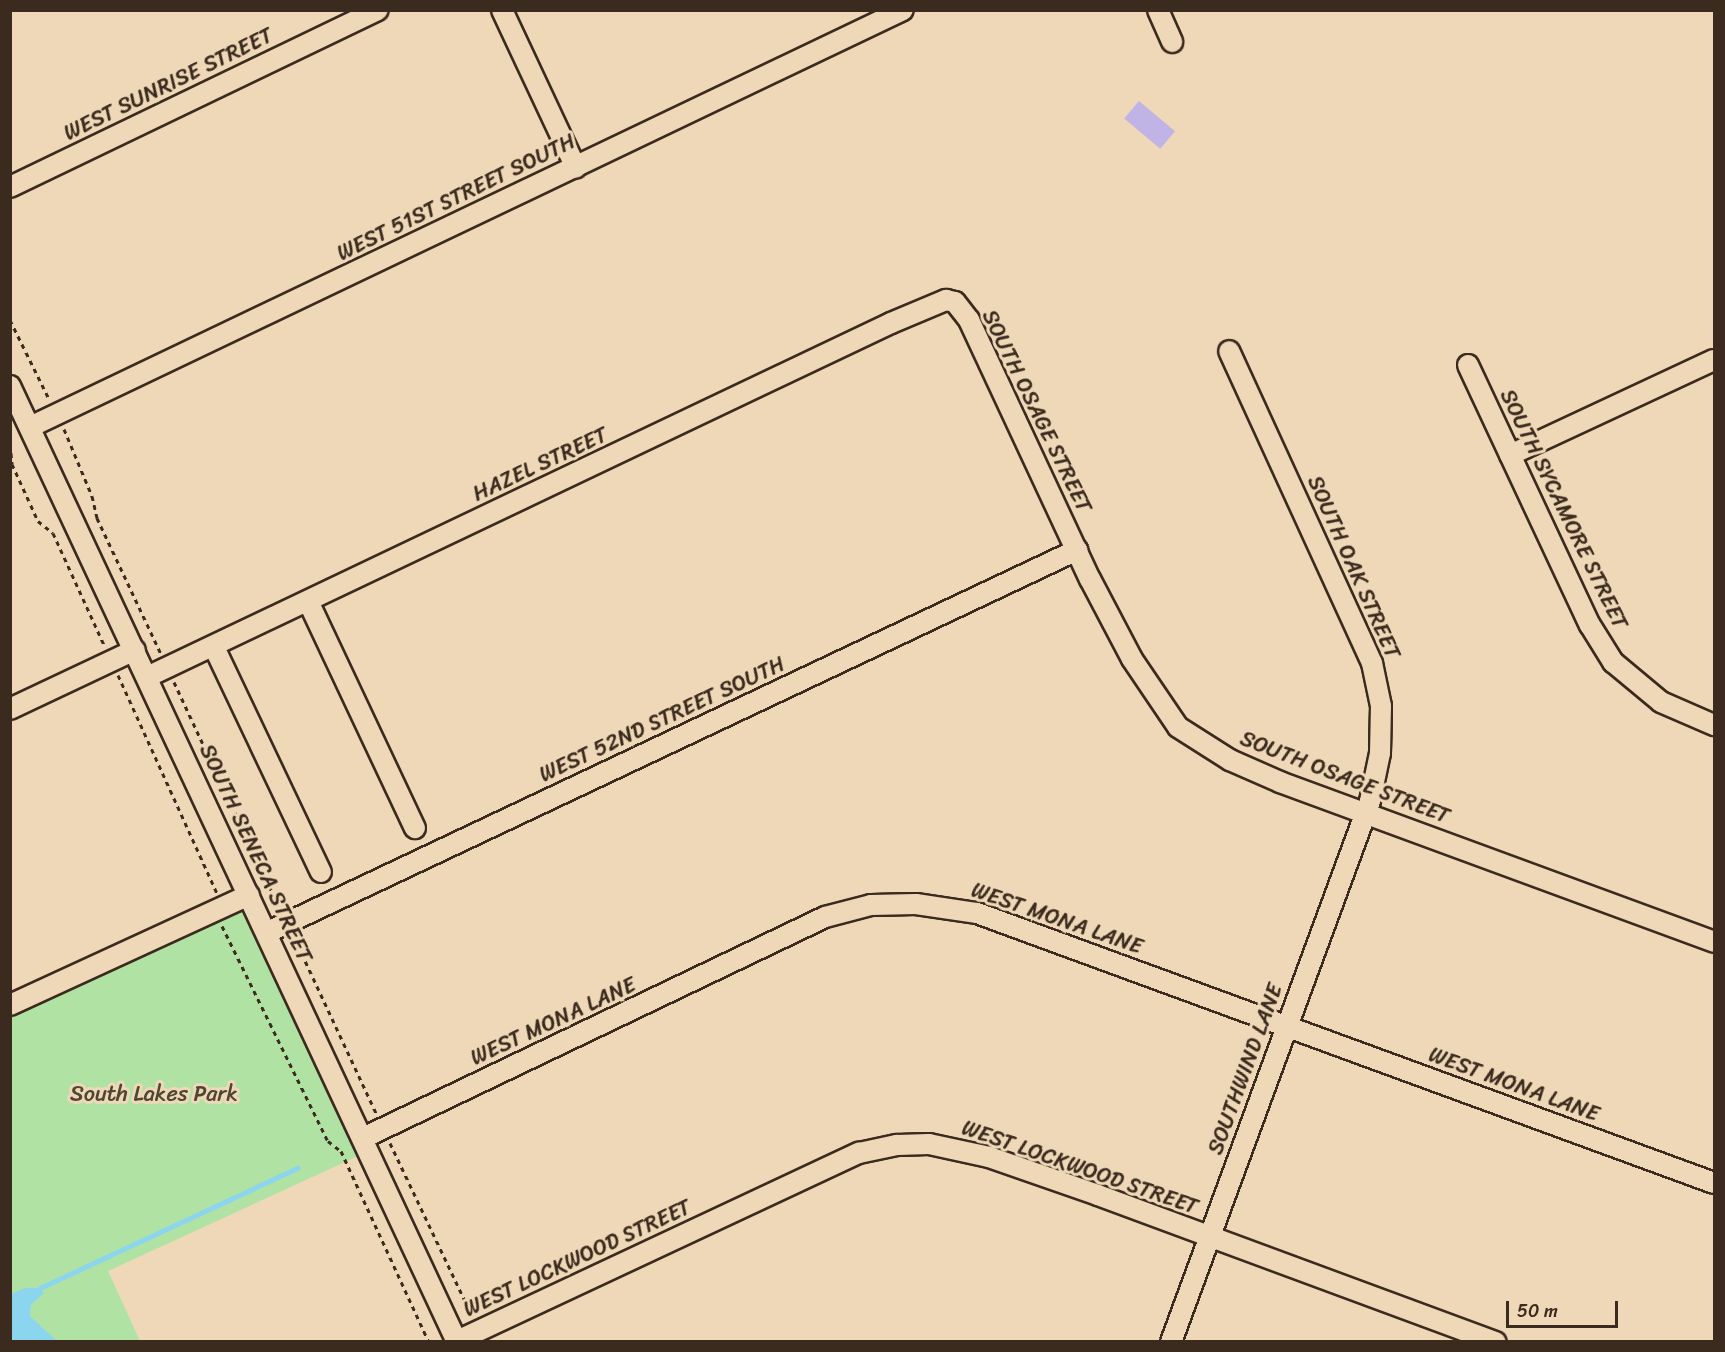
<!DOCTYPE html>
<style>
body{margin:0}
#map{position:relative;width:1725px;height:1352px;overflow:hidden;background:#eed8b7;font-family:Sriracha,sans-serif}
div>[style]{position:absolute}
.green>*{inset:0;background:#b0e2a3}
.water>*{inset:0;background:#8cd5ee}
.stream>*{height:4.5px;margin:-2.25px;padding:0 2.25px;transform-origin:2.25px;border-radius:2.25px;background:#8cd5ee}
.building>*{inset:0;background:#bfb4e5;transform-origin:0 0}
.path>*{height:3px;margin-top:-1.5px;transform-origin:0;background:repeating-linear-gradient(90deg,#3b2a1e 0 4.5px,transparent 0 9px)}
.roads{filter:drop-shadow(2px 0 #3b2a1e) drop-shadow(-2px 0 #3b2a1e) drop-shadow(0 2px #3b2a1e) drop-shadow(0 -2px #3b2a1e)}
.minor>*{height:20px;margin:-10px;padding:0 10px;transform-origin:10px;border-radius:10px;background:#eed8b7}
span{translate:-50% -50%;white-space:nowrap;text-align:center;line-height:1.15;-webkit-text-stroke:6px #eed8b7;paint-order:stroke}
.street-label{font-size:22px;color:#3b2a1e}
.park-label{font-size:22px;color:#4d4632}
.frame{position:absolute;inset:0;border:12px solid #3b2a1e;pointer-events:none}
.scale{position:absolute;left:1506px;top:1301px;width:112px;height:27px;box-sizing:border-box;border:3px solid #3b2a1e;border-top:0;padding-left:8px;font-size:18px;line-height:21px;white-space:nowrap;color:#3b2a1e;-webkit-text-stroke:4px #eed8b7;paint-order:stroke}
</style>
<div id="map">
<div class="green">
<i style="clip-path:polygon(249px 895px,369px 1151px,108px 1271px,140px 1341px,57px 1341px,30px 1316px,31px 1305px,44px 1293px,40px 1288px,11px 1294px,10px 1005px)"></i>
</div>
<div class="water">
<i style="clip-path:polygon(25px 1288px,40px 1288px,44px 1293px,31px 1305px,30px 1316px,57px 1341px,11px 1341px,11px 1294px)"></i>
</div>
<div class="stream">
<i style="left:40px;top:1288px;width:284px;rotate:-25deg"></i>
</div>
<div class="building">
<i style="left:1139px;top:101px;width:47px;height:23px;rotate:40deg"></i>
</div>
<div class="path">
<i style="left:10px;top:320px;width:88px;rotate:63.7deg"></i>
<i style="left:64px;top:429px;width:73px;rotate:67.3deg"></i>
<i style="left:92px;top:496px;width:23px;rotate:77deg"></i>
<i style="left:97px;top:518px;width:150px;rotate:64.8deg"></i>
<i style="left:10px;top:444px;width:20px;rotate:84deg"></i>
<i style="left:12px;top:464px;width:63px;rotate:65.5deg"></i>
<i style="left:38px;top:521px;width:19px;rotate:39deg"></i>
<i style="left:53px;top:533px;width:125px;rotate:65.5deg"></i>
<i style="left:118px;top:675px;width:239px;rotate:65.6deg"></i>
<i style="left:174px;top:682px;width:251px;rotate:65deg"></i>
<i style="left:222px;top:926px;width:240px;rotate:63.8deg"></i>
<i style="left:328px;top:1141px;width:16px;rotate:38deg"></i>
<i style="left:341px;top:1151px;width:210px;rotate:65.3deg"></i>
<i style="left:294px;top:937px;width:194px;rotate:65deg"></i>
<i style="left:390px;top:1143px;width:191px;rotate:64.6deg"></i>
</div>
<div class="roads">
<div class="minor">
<i style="left:502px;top:10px;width:174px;rotate:64.9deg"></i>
<i style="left:1158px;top:10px;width:35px;rotate:66deg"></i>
<i style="left:10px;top:187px;width:408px;rotate:-25.7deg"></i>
<i style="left:1468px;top:365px;width:287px;rotate:64.9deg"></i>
<i style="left:1590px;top:625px;width:44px;rotate:58.1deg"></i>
<i style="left:1613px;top:662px;width:62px;rotate:39.8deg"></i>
<i style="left:1661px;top:702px;width:58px;rotate:23.5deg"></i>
<i style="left:10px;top:386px;width:1055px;rotate:64.94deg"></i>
<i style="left:30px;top:427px;width:967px;rotate:-25.53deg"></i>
<i style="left:1510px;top:455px;width:225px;rotate:-25deg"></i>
<i style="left:308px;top:601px;width:251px;rotate:64.8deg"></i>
<i style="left:214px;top:647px;width:249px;rotate:64.6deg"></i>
<i style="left:147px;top:677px;width:824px;rotate:-25.45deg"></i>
<i style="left:891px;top:323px;width:60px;rotate:-22.7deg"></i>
<i style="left:946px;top:300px;width:9px;rotate:13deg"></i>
<i style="left:955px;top:302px;width:23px;rotate:52deg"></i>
<i style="left:969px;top:320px;width:286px;rotate:65deg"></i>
<i style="left:1090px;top:579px;width:90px;rotate:62.3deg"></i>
<i style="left:1132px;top:659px;width:82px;rotate:55.9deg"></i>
<i style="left:1178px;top:727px;width:62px;rotate:32.4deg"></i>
<i style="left:1230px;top:760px;width:55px;rotate:23.7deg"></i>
<i style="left:1280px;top:782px;width:463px;rotate:20.2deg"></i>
<i style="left:10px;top:709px;width:138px;rotate:-25.3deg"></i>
<i style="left:268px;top:932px;width:895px;rotate:-25.28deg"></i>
<i style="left:10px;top:1005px;width:263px;rotate:-24.7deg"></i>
<i style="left:363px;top:1138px;width:512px;rotate:-25.56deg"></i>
<i style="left:825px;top:917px;width:48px;rotate:-14.6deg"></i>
<i style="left:871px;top:905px;width:45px;rotate:-1.3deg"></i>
<i style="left:916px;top:904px;width:62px;rotate:8.4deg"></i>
<i style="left:977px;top:913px;width:785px;rotate:20.12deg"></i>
<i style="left:457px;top:1341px;width:444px;rotate:-25.1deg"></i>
<i style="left:859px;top:1153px;width:39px;rotate:-12deg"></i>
<i style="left:897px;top:1145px;width:32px;rotate:-2deg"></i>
<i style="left:929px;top:1144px;width:61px;rotate:12.2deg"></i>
<i style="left:989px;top:1157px;width:115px;rotate:19.2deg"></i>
<i style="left:1098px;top:1195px;width:424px;rotate:20.3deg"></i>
<i style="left:1171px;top:1342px;width:576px;rotate:-69.8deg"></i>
<i style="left:1370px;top:801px;width:49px;rotate:-78.2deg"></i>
<i style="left:1380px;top:753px;width:47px;rotate:-88.8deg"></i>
<i style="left:1381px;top:706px;width:44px;rotate:-101.8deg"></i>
<i style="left:1372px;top:663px;width:343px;rotate:-114.6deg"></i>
</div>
</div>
<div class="street-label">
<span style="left:168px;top:84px;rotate:-26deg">WEST SUNRISE STREET</span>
<span style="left:456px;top:197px;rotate:-26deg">WEST 51ST STREET SOUTH</span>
<span style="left:1037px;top:411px;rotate:64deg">SOUTH OSAGE STREET</span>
<span style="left:540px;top:464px;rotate:-25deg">HAZEL STREET</span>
<span style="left:1564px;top:509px;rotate:64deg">SOUTH SYCAMORE STREET</span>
<span style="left:1354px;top:567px;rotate:66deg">SOUTH OAK STREET</span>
<span style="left:662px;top:719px;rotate:-25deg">WEST 52ND STREET SOUTH</span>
<span style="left:1345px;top:777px;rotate:21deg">SOUTH OSAGE STREET</span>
<span style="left:256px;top:853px;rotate:65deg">SOUTH SENECA STREET</span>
<span style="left:1057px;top:918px;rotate:19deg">WEST MONA LANE</span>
<span style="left:553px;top:1021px;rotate:-25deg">WEST MONA LANE</span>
<span style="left:1245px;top:1069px;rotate:-70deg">SOUTHWIND LANE</span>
<span style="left:1514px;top:1084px;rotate:20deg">WEST MONA LANE</span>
<span style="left:1080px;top:1167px;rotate:19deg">WEST LOCKWOOD STREET</span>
<span style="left:577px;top:1258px;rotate:-25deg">WEST LOCKWOOD STREET</span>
</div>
<div class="park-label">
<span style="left:154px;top:1094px">South Lakes Park</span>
</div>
<div class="frame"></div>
<div class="scale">50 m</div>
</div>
